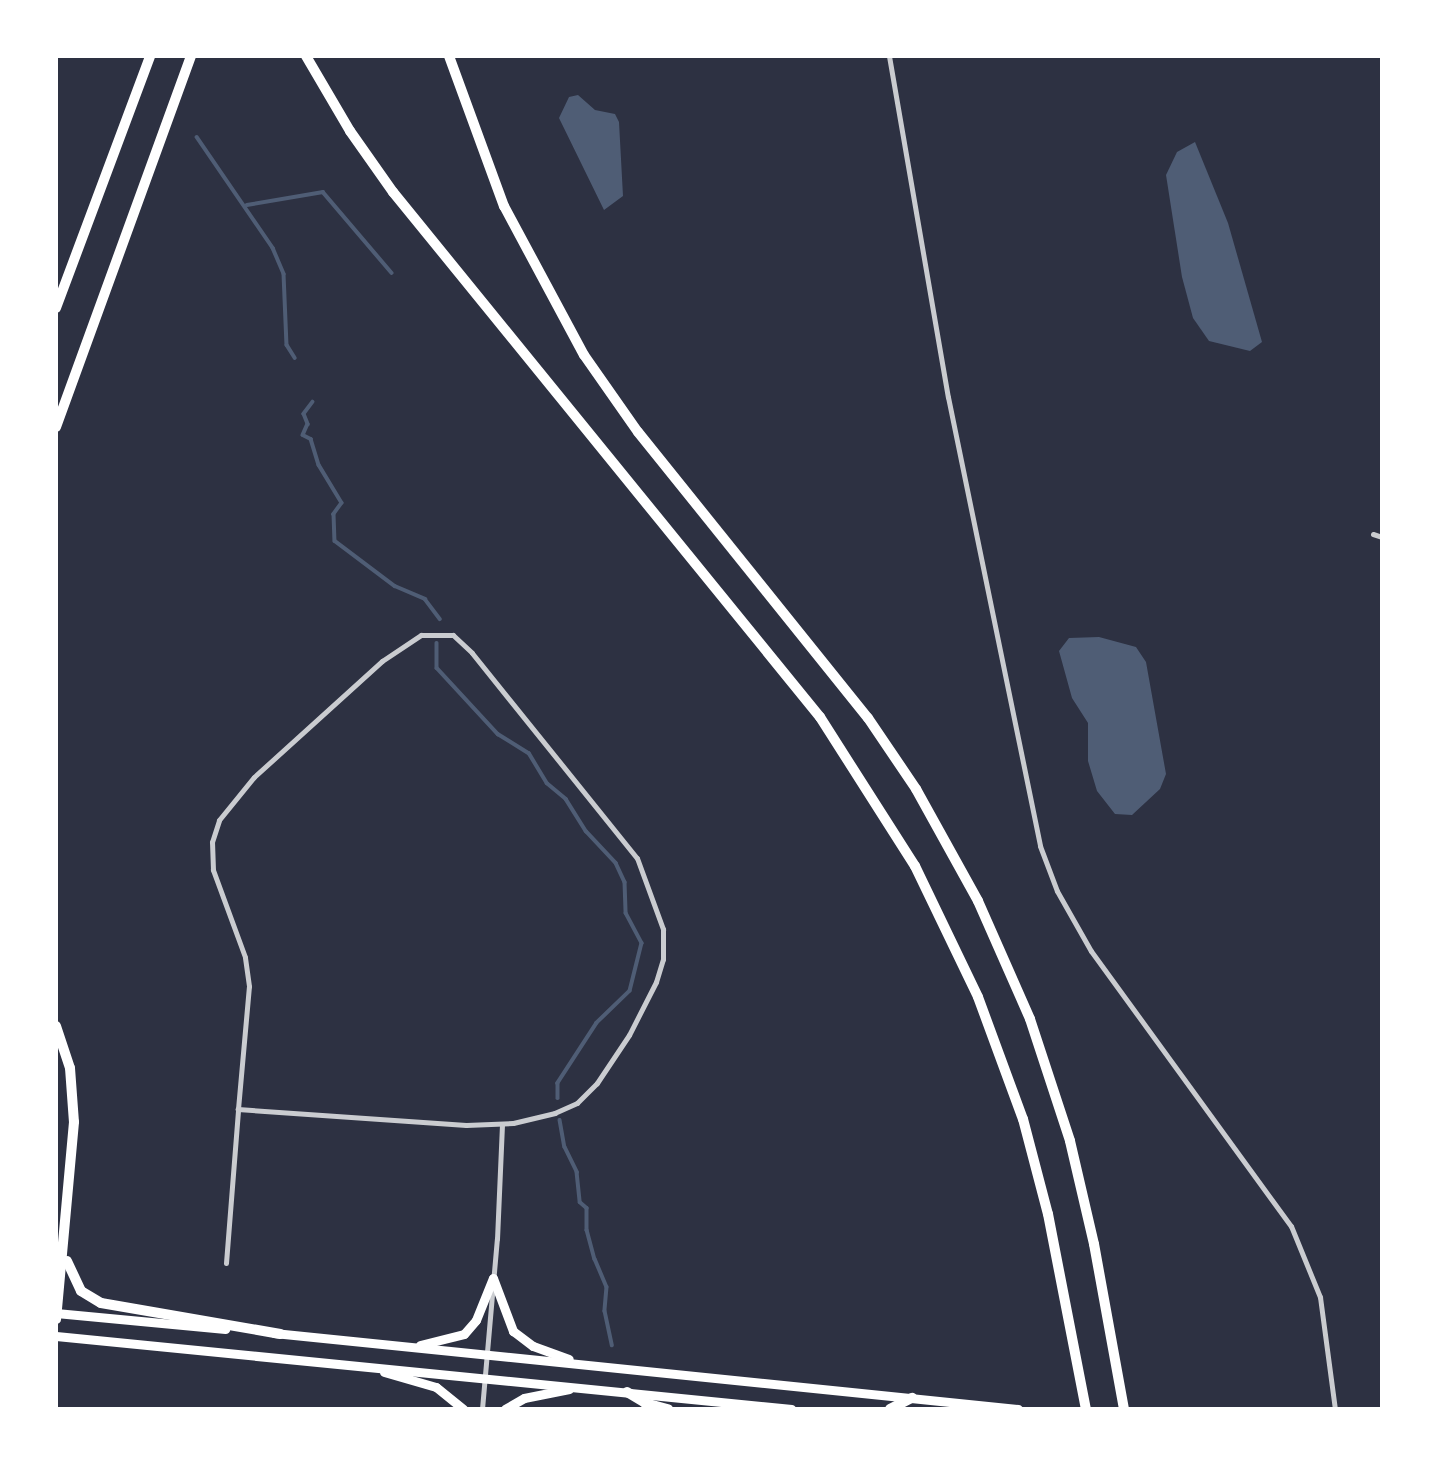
<!DOCTYPE html>
<style>
body{margin:0}
#map{position:relative;width:1438px;height:1465px;overflow:hidden;background:#2d3142;font-family:"Open Sans",sans-serif}
div>[style]{position:absolute}
.water>*{inset:0;background:#4f5d75}
.stream>*{height:3.5px;margin:-1.75px;padding:0 1.75px;transform-origin:1.75px;border-radius:1.75px;background:#4f5d75}
.minor>*{height:5px;margin:-2.5px;padding:0 2.5px;transform-origin:2.5px;border-radius:2.5px;background:#caccd0}
.primary>*{height:9px;margin:-4.5px;padding:0 4.5px;transform-origin:4.5px;border-radius:4.5px;background:#fff}
.motorway>*{height:10px;margin:-5px;padding:0 5px;transform-origin:5px;border-radius:5px;background:#fff}
span{translate:-50% -50%;white-space:nowrap;text-align:center;line-height:1.15;-webkit-text-stroke:7px #fff;paint-order:stroke}
.frame{position:absolute;inset:0;border:58px solid #fff;pointer-events:none}
</style>
<div id="map">
<div class="water">
<i style="clip-path:polygon(578px 95px,595px 110px,615px 114px,619px 122px,623px 196px,604px 210px,559px 118px,569px 97px)"></i>
<i style="clip-path:polygon(1195px 142px,1228px 223px,1262px 342px,1250px 351px,1209px 341px,1193px 318px,1182px 277px,1166px 175px,1177px 152px)"></i>
<i style="clip-path:polygon(1099px 637px,1136px 647px,1146px 662px,1166px 774px,1160px 789px,1132px 815px,1115px 814px,1097px 791px,1088px 761px,1088px 723px,1072px 698px,1059px 651px,1069px 638px)"></i>
</div>
<div class="stream">
<i style="left:197px;top:137px;width:135px;rotate:55.6deg"></i>
<i style="left:273px;top:248px;width:28px;rotate:67deg"></i>
<i style="left:284px;top:274px;width:71px;rotate:87.6deg"></i>
<i style="left:287px;top:345px;width:15px;rotate:58deg"></i>
<i style="left:247px;top:205px;width:77px;rotate:-9.7deg"></i>
<i style="left:323px;top:192px;width:106px;rotate:49.6deg"></i>
<i style="left:313px;top:402px;width:15px;rotate:127deg"></i>
<i style="left:304px;top:414px;width:11px;rotate:68deg"></i>
<i style="left:308px;top:424px;width:12px;rotate:114deg"></i>
<i style="left:303px;top:435px;width:9px;rotate:27deg"></i>
<i style="left:311px;top:439px;width:27px;rotate:73deg"></i>
<i style="left:319px;top:465px;width:44px;rotate:58.8deg"></i>
<i style="left:342px;top:503px;width:14px;rotate:126deg"></i>
<i style="left:334px;top:514px;width:27px;rotate:88deg"></i>
<i style="left:335px;top:541px;width:75px;rotate:36.9deg"></i>
<i style="left:395px;top:586px;width:33px;rotate:23deg"></i>
<i style="left:425px;top:599px;width:25px;rotate:53deg"></i>
<i style="left:437px;top:643px;width:25px;rotate:90deg"></i>
<i style="left:437px;top:668px;width:90px;rotate:47.3deg"></i>
<i style="left:498px;top:734px;width:36px;rotate:32deg"></i>
<i style="left:529px;top:753px;width:35px;rotate:59deg"></i>
<i style="left:547px;top:783px;width:25px;rotate:40deg"></i>
<i style="left:566px;top:799px;width:38px;rotate:58deg"></i>
<i style="left:586px;top:831px;width:44px;rotate:46.8deg"></i>
<i style="left:616px;top:863px;width:21px;rotate:65deg"></i>
<i style="left:625px;top:882px;width:31px;rotate:88deg"></i>
<i style="left:626px;top:913px;width:34px;rotate:62deg"></i>
<i style="left:642px;top:943px;width:49px;rotate:104deg"></i>
<i style="left:630px;top:991px;width:46px;rotate:135.9deg"></i>
<i style="left:597px;top:1023px;width:72px;rotate:123deg"></i>
<i style="left:558px;top:1083px;width:15px;rotate:90deg"></i>
<i style="left:560px;top:1120px;width:27px;rotate:80deg"></i>
<i style="left:565px;top:1147px;width:28px;rotate:64deg"></i>
<i style="left:577px;top:1172px;width:30px;rotate:84deg"></i>
<i style="left:580px;top:1202px;width:9px;rotate:41deg"></i>
<i style="left:587px;top:1208px;width:22px;rotate:90deg"></i>
<i style="left:587px;top:1230px;width:30px;rotate:75deg"></i>
<i style="left:595px;top:1259px;width:30px;rotate:67deg"></i>
<i style="left:607px;top:1287px;width:24px;rotate:95deg"></i>
<i style="left:605px;top:1311px;width:35px;rotate:78deg"></i>
</div>
<div class="minor">
<i style="left:889px;top:56px;width:346px;rotate:80.2deg"></i>
<i style="left:948px;top:397px;width:458px;rotate:78.4deg"></i>
<i style="left:1040px;top:846px;width:48px;rotate:69.3deg"></i>
<i style="left:1057px;top:891px;width:69px;rotate:60.5deg"></i>
<i style="left:1091px;top:951px;width:340px;rotate:54deg"></i>
<i style="left:1291px;top:1226px;width:77px;rotate:67.8deg"></i>
<i style="left:1320px;top:1297px;width:113px;rotate:82.4deg"></i>
<i style="left:1373px;top:534px;width:9px;rotate:18deg"></i>
<i style="left:226px;top:1263px;width:154px;rotate:-85.5deg"></i>
<i style="left:238px;top:1109px;width:123px;rotate:-84.9deg"></i>
<i style="left:249px;top:986px;width:29px;rotate:-98deg"></i>
<i style="left:245px;top:957px;width:93px;rotate:-110.2deg"></i>
<i style="left:213px;top:870px;width:28px;rotate:-92deg"></i>
<i style="left:212px;top:842px;width:23px;rotate:-72deg"></i>
<i style="left:219px;top:820px;width:55px;rotate:-50.9deg"></i>
<i style="left:254px;top:777px;width:173px;rotate:-42.2deg"></i>
<i style="left:382px;top:661px;width:47px;rotate:-33.7deg"></i>
<i style="left:421px;top:635px;width:32px"></i>
<i style="left:453px;top:635px;width:26px;rotate:43deg"></i>
<i style="left:472px;top:653px;width:263px;rotate:51.2deg"></i>
<i style="left:637px;top:858px;width:76px;rotate:69.9deg"></i>
<i style="left:663px;top:929px;width:30px;rotate:90deg"></i>
<i style="left:663px;top:959px;width:24px;rotate:107deg"></i>
<i style="left:656px;top:982px;width:59px;rotate:117deg"></i>
<i style="left:629px;top:1035px;width:58px;rotate:123.7deg"></i>
<i style="left:597px;top:1083px;width:28px;rotate:135deg"></i>
<i style="left:577px;top:1103px;width:24px;rotate:156deg"></i>
<i style="left:555px;top:1113px;width:43px;rotate:166.6deg"></i>
<i style="left:513px;top:1123px;width:47px;rotate:177.6deg"></i>
<i style="left:466px;top:1125px;width:229px;rotate:-176deg"></i>
<i style="left:482px;top:1409px;width:171px;rotate:-85deg"></i>
<i style="left:497px;top:1239px;width:115px;rotate:-87.5deg"></i>
</div>
<div class="primary">
<i style="left:493px;top:1278px;width:57px;rotate:69.3deg"></i>
<i style="left:513px;top:1331px;width:25px;rotate:37deg"></i>
<i style="left:533px;top:1346px;width:38px;rotate:20deg"></i>
<i style="left:56px;top:1313px;width:170px;rotate:5.4deg"></i>
<i style="left:274px;top:1333px;width:748px;rotate:5.83deg"></i>
<i style="left:56px;top:1336px;width:739px;rotate:5.67deg"></i>
<i style="left:420px;top:1345px;width:45px;rotate:-14deg"></i>
<i style="left:464px;top:1334px;width:18px;rotate:-49deg"></i>
<i style="left:476px;top:1320px;width:45px;rotate:-68deg"></i>
<i style="left:384px;top:1372px;width:54px;rotate:16.1deg"></i>
<i style="left:436px;top:1387px;width:35px;rotate:39deg"></i>
<i style="left:505px;top:1409px;width:22px;rotate:-30deg"></i>
<i style="left:524px;top:1398px;width:46px;rotate:-11.3deg"></i>
</div>
<div class="motorway">
<i style="left:306px;top:56px;width:87px;rotate:59.6deg"></i>
<i style="left:350px;top:131px;width:75px;rotate:54.8deg"></i>
<i style="left:393px;top:192px;width:677px;rotate:50.88deg"></i>
<i style="left:820px;top:717px;width:177px;rotate:57.5deg"></i>
<i style="left:915px;top:866px;width:145px;rotate:64.3deg"></i>
<i style="left:978px;top:997px;width:130px;rotate:69.8deg"></i>
<i style="left:1023px;top:1119px;width:98px;rotate:75.3deg"></i>
<i style="left:1048px;top:1214px;width:199px;rotate:79deg"></i>
<i style="left:449px;top:56px;width:160px;rotate:69.9deg"></i>
<i style="left:504px;top:206px;width:169px;rotate:61.8deg"></i>
<i style="left:584px;top:355px;width:94px;rotate:55deg"></i>
<i style="left:638px;top:432px;width:367px;rotate:51.2deg"></i>
<i style="left:868px;top:718px;width:86px;rotate:55.9deg"></i>
<i style="left:916px;top:789px;width:128px;rotate:61deg"></i>
<i style="left:978px;top:901px;width:129px;rotate:66.2deg"></i>
<i style="left:1030px;top:1019px;width:128px;rotate:71.8deg"></i>
<i style="left:1070px;top:1141px;width:106px;rotate:76.9deg"></i>
<i style="left:1094px;top:1244px;width:168px;rotate:79.7deg"></i>
<i style="left:56px;top:308px;width:269px;rotate:-69.5deg"></i>
<i style="left:56px;top:427px;width:395px;rotate:-70deg"></i>
<i style="left:56px;top:1026px;width:44px;rotate:71.6deg"></i>
<i style="left:70px;top:1068px;width:54px;rotate:85.8deg"></i>
<i style="left:74px;top:1122px;width:198px;rotate:95.2deg"></i>
<i style="left:67px;top:1261px;width:33px;rotate:65deg"></i>
<i style="left:81px;top:1291px;width:23px;rotate:31deg"></i>
<i style="left:101px;top:1303px;width:182px;rotate:9.8deg"></i>
<i style="left:627px;top:1392px;width:21px;rotate:31deg"></i>
<i style="left:645px;top:1403px;width:24px;rotate:15deg"></i>
<i style="left:890px;top:1409px;width:25px;rotate:-27deg"></i>
</div>
<div class="frame"></div>
</div>
